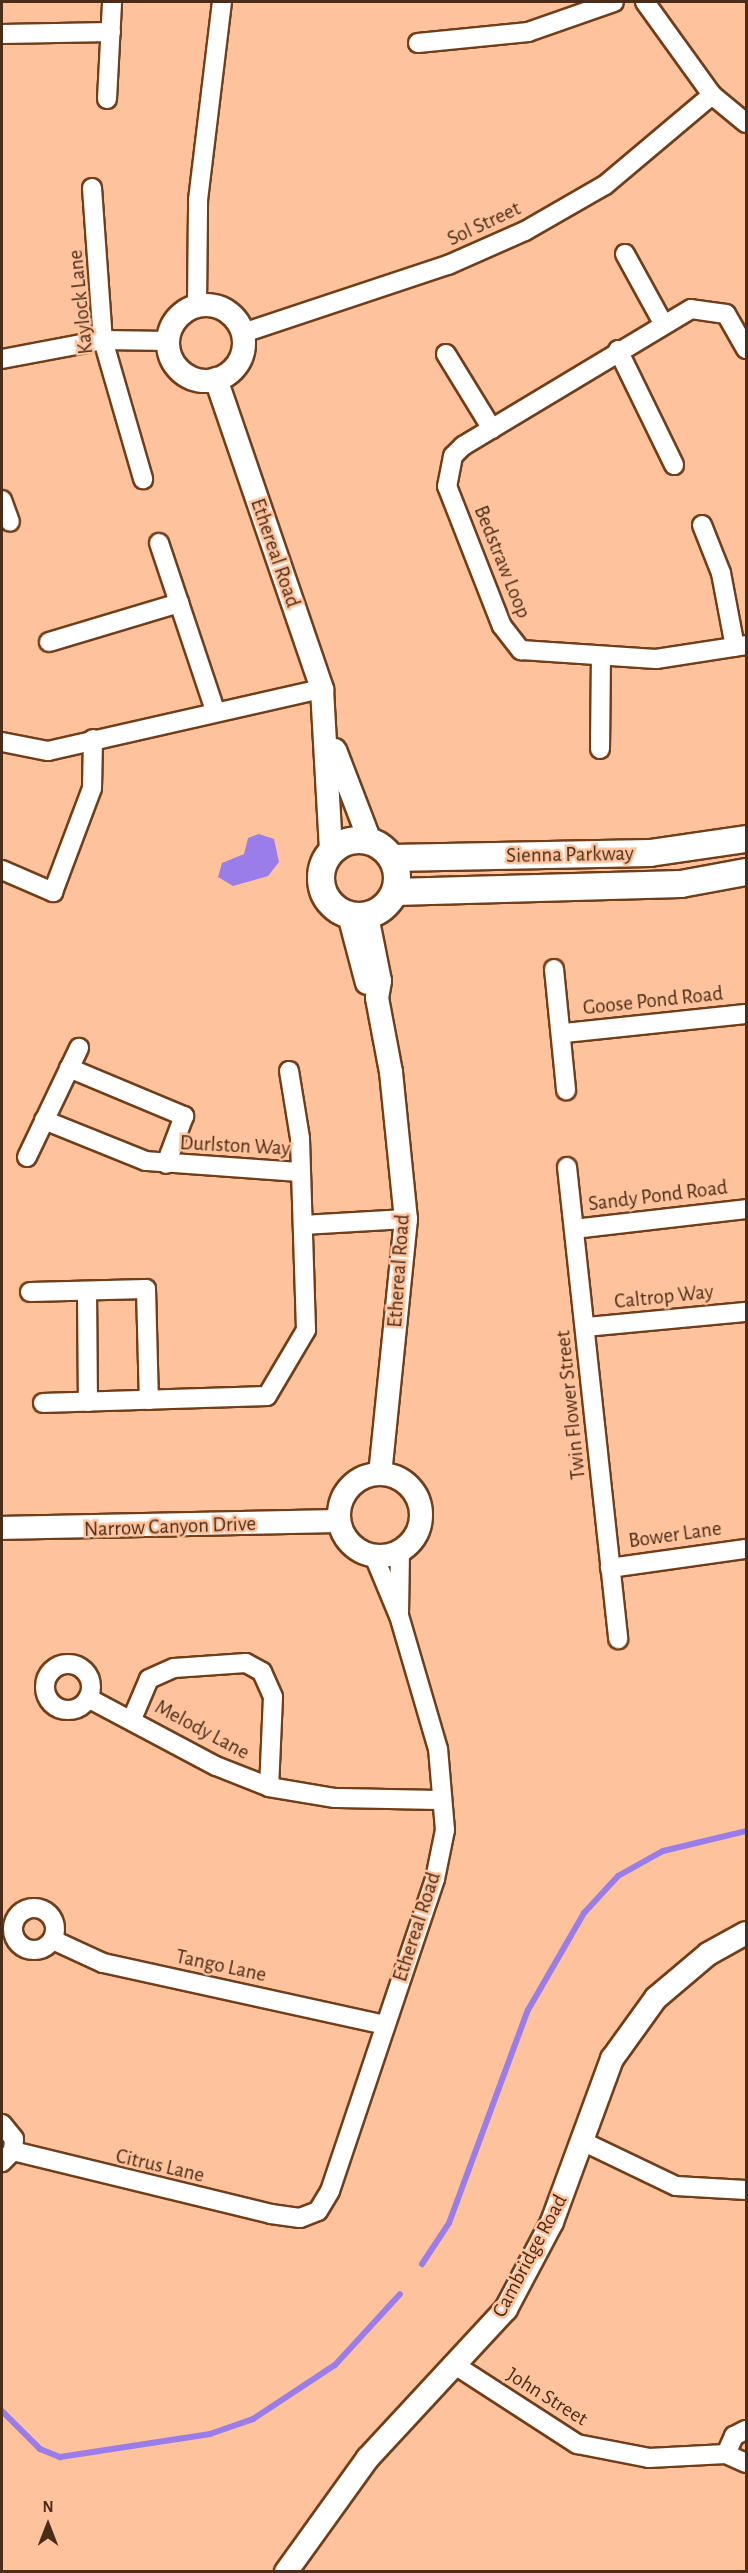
<!DOCTYPE html>
<style>
body{margin:0}
#map{position:relative;width:748px;height:2573px;overflow:hidden;background:#fec39c;font-family:"Alegreya Sans",sans-serif}
div>[style]{position:absolute}
.water>*{inset:0;background:#9a7de9}
.stream>*{height:6px;margin:-3px;padding:0 3px;transform-origin:3px;border-radius:3px;background:#9a7de9}
.roads{filter:drop-shadow(2px 0 #703e19) drop-shadow(-2px 0 #703e19) drop-shadow(0 2px #703e19) drop-shadow(0 -2px #703e19)}
.minor>*{height:18px;margin:-9px;padding:0 9px;transform-origin:9px;border-radius:9px;background:#fff}
.minor>.ring{margin:-9px;padding:0;box-sizing:content-box;background:none;border:18px solid #fff;border-radius:50%}
.tertiary>*{height:22px;margin:-11px;padding:0 11px;transform-origin:11px;border-radius:11px;background:#fff}
.tertiary>.ring{margin:-11px;padding:0;box-sizing:content-box;background:none;border:22px solid #fff;border-radius:50%}
.secondary>*{height:26px;margin:-13px;padding:0 13px;transform-origin:13px;border-radius:13px;background:#fff}
.secondary>.ring{margin:-13px;padding:0;box-sizing:content-box;background:none;border:26px solid #fff;border-radius:50%}
span{translate:-50% -50%;white-space:nowrap;text-align:center;line-height:1.15;-webkit-text-stroke:5px #fec39c;paint-order:stroke}
.street-label{font-size:21px;color:#4a2d19}
.frame{position:absolute;inset:0;border:3px solid #4a2d19;pointer-events:none}
.north{position:absolute;left:18px;top:2495px;width:60px;height:60px;-webkit-text-stroke:4px #fec39c;paint-order:stroke;rotate:0deg;font-size:16px;font-weight:700;line-height:24px;text-align:center;color:#4a2d19}
.north::after{content:'';display:block;margin:auto;width:21px;height:27px;background:#4a2d19;clip-path:polygon(50% 0,100% 100%,50% 72%,0 100%)}
</style>
<div id="map">
<div class="water">
<i style="clip-path:polygon(259px 834px,274px 839px,279px 862px,268px 876px,233px 886px,218px 877px,222px 863px,244px 854px,248px 838px)"></i>
</div>
<div class="stream">
<i style="left:422px;top:2264px;width:49px;rotate:-56.6deg"></i>
<i style="left:449px;top:2223px;width:227px;rotate:-69.7deg"></i>
<i style="left:528px;top:2010px;width:112px;rotate:-60deg"></i>
<i style="left:584px;top:1913px;width:50px;rotate:-47.4deg"></i>
<i style="left:618px;top:1876px;width:51px;rotate:-29.1deg"></i>
<i style="left:663px;top:1851px;width:85px;rotate:-13.5deg"></i>
<i style="left:2px;top:2411px;width:54px;rotate:45deg"></i>
<i style="left:40px;top:2449px;width:22px;rotate:22deg"></i>
<i style="left:60px;top:2457px;width:152px;rotate:-8.7deg"></i>
<i style="left:210px;top:2434px;width:46px;rotate:-19.2deg"></i>
<i style="left:253px;top:2419px;width:98px;rotate:-33.4deg"></i>
<i style="left:335px;top:2365px;width:96px;rotate:-47.5deg"></i>
</div>
<div class="roads">
<div class="minor">
<i style="left:645px;top:2px;width:115px;rotate:54.2deg"></i>
<i style="left:712px;top:95px;width:44px;rotate:39.5deg"></i>
<i style="left:2px;top:34px;width:109px;rotate:-1.1deg"></i>
<i style="left:418px;top:43px;width:111px;rotate:-5.7deg"></i>
<i style="left:528px;top:32px;width:91px;rotate:-19.2deg"></i>
<i style="left:107px;top:99px;width:97px;rotate:-87deg"></i>
<i style="left:92px;top:188px;width:152px;rotate:85.9deg"></i>
<i style="left:103px;top:340px;width:145px;rotate:73.9deg"></i>
<i style="left:625px;top:254px;width:79px;rotate:61.2deg"></i>
<i style="left:197px;top:304px;width:104px;rotate:-89.4deg"></i>
<i style="left:198px;top:200px;width:199px;rotate:-83.1deg"></i>
<i style="left:243px;top:333px;width:216px;rotate:-18.4deg"></i>
<i style="left:448px;top:265px;width:84px;rotate:-23.8deg"></i>
<i style="left:525px;top:231px;width:92px;rotate:-29.9deg"></i>
<i style="left:605px;top:185px;width:140px;rotate:-40.1deg"></i>
<i style="left:746px;top:349px;width:40px;rotate:-119.7deg"></i>
<i style="left:726px;top:314px;width:35px;rotate:-172deg"></i>
<i style="left:691px;top:309px;width:266px;rotate:149deg"></i>
<i style="left:463px;top:446px;width:14px;rotate:135deg"></i>
<i style="left:453px;top:456px;width:31px;rotate:101deg"></i>
<i style="left:447px;top:486px;width:150px;rotate:68.6deg"></i>
<i style="left:502px;top:626px;width:31px;rotate:52deg"></i>
<i style="left:521px;top:650px;width:135px;rotate:3.8deg"></i>
<i style="left:656px;top:659px;width:91px;rotate:-8.8deg"></i>
<i style="left:618px;top:350px;width:128px;rotate:64deg"></i>
<i style="left:446px;top:354px;width:88px;rotate:58.5deg"></i>
<i style="left:2px;top:359px;width:103px;rotate:-10.7deg"></i>
<i style="left:103px;top:340px;width:66px;rotate:0.9deg"></i>
<i style="left:2px;top:500px;width:23px;rotate:70deg"></i>
<i style="left:702px;top:525px;width:52px;rotate:68.4deg"></i>
<i style="left:721px;top:573px;width:75px;rotate:79.3deg"></i>
<i style="left:159px;top:543px;width:176px;rotate:71.5deg"></i>
<i style="left:49px;top:642px;width:136px;rotate:-16.7deg"></i>
<i style="left:2px;top:742px;width:47px;rotate:11.1deg"></i>
<i style="left:48px;top:751px;width:281px;rotate:-12.8deg"></i>
<i style="left:600px;top:749px;width:91px;rotate:-89.4deg"></i>
<i style="left:2px;top:870px;width:56px;rotate:23.3deg"></i>
<i style="left:53px;top:892px;width:111px;rotate:-69.4deg"></i>
<i style="left:92px;top:788px;width:49px;rotate:-88.8deg"></i>
<i style="left:554px;top:969px;width:122px;rotate:84.3deg"></i>
<i style="left:564px;top:1033px;width:183px;rotate:-6deg"></i>
<i style="left:69px;top:1068px;width:125px;rotate:22.7deg"></i>
<i style="left:184px;top:1116px;width:51px;rotate:110.6deg"></i>
<i style="left:44px;top:1120px;width:110px;rotate:21.9deg"></i>
<i style="left:146px;top:1161px;width:155px;rotate:4.1deg"></i>
<i style="left:27px;top:1157px;width:121px;rotate:-64.5deg"></i>
<i style="left:567px;top:1167px;width:475px;rotate:83.8deg"></i>
<i style="left:303px;top:1225px;width:103px;rotate:-3.3deg"></i>
<i style="left:574px;top:1229px;width:173px;rotate:-6.6deg"></i>
<i style="left:87px;top:1291px;width:111px;rotate:89.5deg"></i>
<i style="left:30px;top:1292px;width:116px;rotate:-1.5deg"></i>
<i style="left:146px;top:1289px;width:111px;rotate:88.5deg"></i>
<i style="left:586px;top:1327px;width:161px;rotate:-5.4deg"></i>
<i style="left:43px;top:1403px;width:224px;rotate:-1.8deg"></i>
<i style="left:267px;top:1396px;width:77px;rotate:-59.4deg"></i>
<i style="left:306px;top:1330px;width:192px;rotate:-91.8deg"></i>
<i style="left:300px;top:1138px;width:68px;rotate:-99.3deg"></i>
<i style="left:610px;top:1568px;width:137px;rotate:-8deg"></i>
<i style="left:399px;top:1614px;width:63px;rotate:-89.1deg"></i>
<i class="ring" style="left:45px;top:1664px;width:28px;height:28px"></i>
<i style="left:88px;top:1698px;width:145px;rotate:28deg"></i>
<i style="left:216px;top:1766px;width:57px;rotate:21.6deg"></i>
<i style="left:269px;top:1787px;width:67px;rotate:9.5deg"></i>
<i style="left:335px;top:1798px;width:107px;rotate:1.1deg"></i>
<i style="left:132px;top:1719px;width:43px;rotate:-67deg"></i>
<i style="left:149px;top:1679px;width:27px;rotate:-24deg"></i>
<i style="left:174px;top:1668px;width:72px;rotate:-4deg"></i>
<i style="left:246px;top:1663px;width:18px;rotate:29deg"></i>
<i style="left:262px;top:1672px;width:27px;rotate:66deg"></i>
<i style="left:273px;top:1697px;width:90px;rotate:92.5deg"></i>
<i class="ring" style="left:13px;top:1908px;width:24px;height:24px"></i>
<i style="left:53px;top:1940px;width:55px;rotate:24.7deg"></i>
<i style="left:103px;top:1963px;width:288px;rotate:12.4deg"></i>
<i style="left:2px;top:2124px;width:19px;rotate:51deg"></i>
<i style="left:14px;top:2139px;width:12px;rotate:95deg"></i>
<i style="left:13px;top:2151px;width:16px;rotate:135deg"></i>
<i style="left:584px;top:2142px;width:102px;rotate:25.6deg"></i>
<i style="left:676px;top:2186px;width:70px;rotate:3.3deg"></i>
<i style="left:13px;top:2151px;width:266px;rotate:13.7deg"></i>
<i style="left:271px;top:2214px;width:29px;rotate:8deg"></i>
<i style="left:300px;top:2218px;width:19px;rotate:-21deg"></i>
<i style="left:318px;top:2211px;width:23px;rotate:-59deg"></i>
<i style="left:330px;top:2191px;width:329px;rotate:-71.4deg"></i>
<i style="left:435px;top:1879px;width:50px;rotate:-78.5deg"></i>
<i style="left:445px;top:1830px;width:81px;rotate:-94.9deg"></i>
<i style="left:438px;top:1749px;width:139px;rotate:-106.3deg"></i>
<i style="left:399px;top:1616px;width:65px;rotate:-112.6deg"></i>
<i style="left:458px;top:2367px;width:142px;rotate:32.9deg"></i>
<i style="left:577px;top:2444px;width:73px;rotate:11deg"></i>
<i style="left:649px;top:2458px;width:77px;rotate:-3deg"></i>
<i style="left:726px;top:2454px;width:22px;rotate:24deg"></i>
<i style="left:726px;top:2454px;width:20px;rotate:-66deg"></i>
<i style="left:734px;top:2436px;width:13px;rotate:-27deg"></i>
</div>
<div class="tertiary">
<i class="ring" style="left:168px;top:305px;width:54px;height:54px"></i>
<i style="left:216px;top:379px;width:328px;rotate:71.1deg"></i>
<i style="left:322px;top:689px;width:162px;rotate:86.8deg"></i>
<i style="left:335px;top:750px;width:97px;rotate:69deg"></i>
<i style="left:349px;top:915px;width:70px;rotate:75.2deg"></i>
<i style="left:367px;top:916px;width:66px;rotate:78.7deg"></i>
<i style="left:380px;top:981px;width:17px;rotate:100deg"></i>
<i style="left:377px;top:998px;width:75px;rotate:79.3deg"></i>
<i style="left:391px;top:1072px;width:148px;rotate:84.2deg"></i>
<i style="left:406px;top:1219px;width:255px;rotate:95.8deg"></i>
<i class="ring" style="left:339px;top:1474px;width:60px;height:60px"></i>
<i style="left:2px;top:1528px;width:337px;rotate:-1.2deg"></i>
<i style="left:286px;top:2572px;width:140px;rotate:-54.3deg"></i>
<i style="left:368px;top:2458px;width:203px;rotate:-47.2deg"></i>
<i style="left:506px;top:2309px;width:98px;rotate:-62.1deg"></i>
<i style="left:552px;top:2222px;width:174px;rotate:-69.8deg"></i>
<i style="left:612px;top:2059px;width:75px;rotate:-54.2deg"></i>
<i style="left:656px;top:1998px;width:68px;rotate:-40.2deg"></i>
<i style="left:708px;top:1954px;width:43px;rotate:-28.9deg"></i>
</div>
<div class="secondary">
<i class="ring" style="left:321px;top:840px;width:50px;height:50px"></i>
<i style="left:392px;top:858px;width:258px;rotate:-1.1deg"></i>
<i style="left:650px;top:853px;width:97px;rotate:-8.3deg"></i>
<i style="left:395px;top:892px;width:286px;rotate:-1.6deg"></i>
<i style="left:681px;top:884px;width:66px;rotate:-10.5deg"></i>
</div>
</div>
<div class="street-label">
<span style="left:484px;top:224px;rotate:-25deg">Sol Street</span>
<span style="left:81px;top:302px;rotate:-96deg">Kaylock Lane</span>
<span style="left:275px;top:553px;rotate:71deg">Ethereal Road</span>
<span style="left:502px;top:562px;rotate:68deg">Bedstraw Loop</span>
<span style="left:570px;top:855px;rotate:-1deg">Sienna Parkway</span>
<span style="left:653px;top:1001px;rotate:-6deg">Goose Pond Road</span>
<span style="left:235px;top:1146px;rotate:3deg">Durlston Way</span>
<span style="left:658px;top:1196px;rotate:-7deg">Sandy Pond Road</span>
<span style="left:399px;top:1271px;rotate:-86deg">Ethereal Road</span>
<span style="left:664px;top:1297px;rotate:-6deg">Caltrop Way</span>
<span style="left:571px;top:1405px;rotate:-96deg">Twin Flower Street</span>
<span style="left:170px;top:1527px;rotate:-2deg">Narrow Canyon Drive</span>
<span style="left:675px;top:1535px;rotate:-8deg">Bower Lane</span>
<span style="left:202px;top:1730px;rotate:28deg">Melody Lane</span>
<span style="left:417px;top:1927px;rotate:-72deg">Ethereal Road</span>
<span style="left:221px;top:1966px;rotate:12deg">Tango Lane</span>
<span style="left:160px;top:2166px;rotate:13deg">Citrus Lane</span>
<span style="left:530px;top:2256px;rotate:-62deg">Cambridge Road</span>
<span style="left:547px;top:2397px;rotate:32deg">John Street</span>
</div>
<div class="frame"></div>
<div class="north">N</div>
</div>
